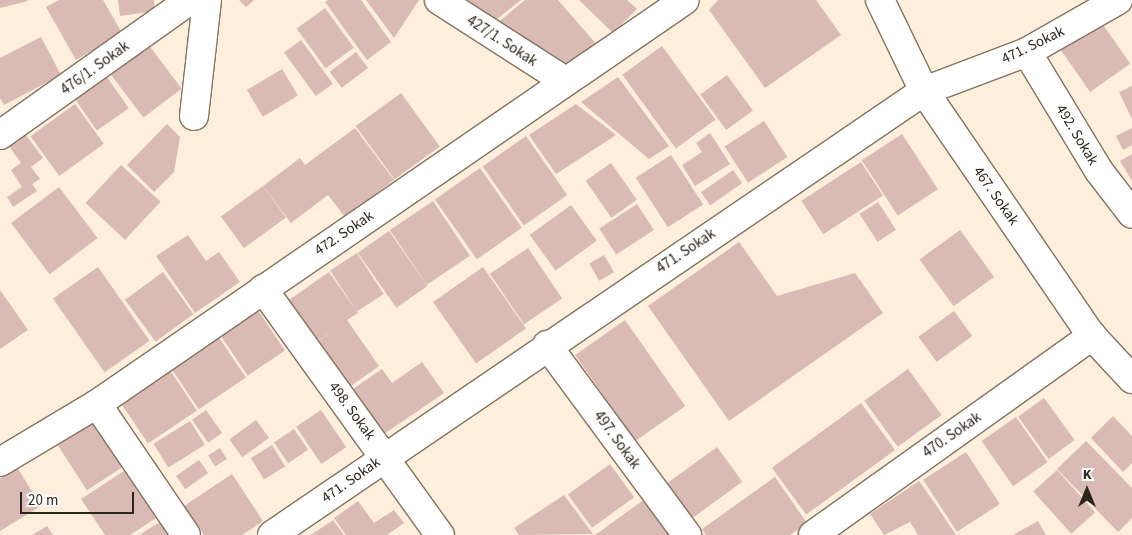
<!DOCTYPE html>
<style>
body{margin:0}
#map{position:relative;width:1132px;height:535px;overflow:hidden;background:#feeedc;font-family:"Source Sans 3",sans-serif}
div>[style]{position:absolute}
.building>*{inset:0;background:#d9bab4;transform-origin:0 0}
.roads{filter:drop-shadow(1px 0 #84735f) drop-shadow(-1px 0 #84735f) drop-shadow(0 1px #84735f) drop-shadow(0 -1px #84735f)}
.minor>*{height:28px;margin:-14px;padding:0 14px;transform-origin:14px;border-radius:14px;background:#fff}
span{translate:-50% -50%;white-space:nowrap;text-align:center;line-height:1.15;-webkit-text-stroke:4.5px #fefefe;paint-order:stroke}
.street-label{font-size:15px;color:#2c251c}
.north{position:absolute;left:1062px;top:465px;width:50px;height:50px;-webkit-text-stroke:4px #fefefe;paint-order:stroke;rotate:0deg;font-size:14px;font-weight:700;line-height:20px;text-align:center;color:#2c251c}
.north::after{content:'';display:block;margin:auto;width:18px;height:22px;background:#2c251c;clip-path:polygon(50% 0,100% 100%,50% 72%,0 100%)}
.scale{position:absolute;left:20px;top:492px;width:114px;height:22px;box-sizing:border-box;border:2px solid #2c251c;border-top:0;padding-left:6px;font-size:15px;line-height:18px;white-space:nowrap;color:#2c251c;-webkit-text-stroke:4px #fefefe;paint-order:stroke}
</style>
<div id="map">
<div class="building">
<i style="clip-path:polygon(0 0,27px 0,28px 1px,0 8px)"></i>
<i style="clip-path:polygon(59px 0,103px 0,122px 33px,76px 60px,46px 7px)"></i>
<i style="clip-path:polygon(118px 0,154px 0,155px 11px,120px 16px)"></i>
<i style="clip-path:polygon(239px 0,254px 0,246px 7px)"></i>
<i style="clip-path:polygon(328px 0,361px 0,391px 42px,367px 60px,325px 2px)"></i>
<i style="clip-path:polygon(366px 0,419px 0,394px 38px)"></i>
<i style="clip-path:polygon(469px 0,521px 0,493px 22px,464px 4px)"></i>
<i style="clip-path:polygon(525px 0,558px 0,598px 46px,564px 68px,496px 24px)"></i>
<i style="clip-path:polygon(579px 0,627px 0,637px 9px,613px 33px)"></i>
<i style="clip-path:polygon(718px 0,816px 0,841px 35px,765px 88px,709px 10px)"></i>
<i style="left:325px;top:8px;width:49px;height:35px;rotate:54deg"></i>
<i style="left:1101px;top:22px;width:51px;height:49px;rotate:55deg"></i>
<i style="clip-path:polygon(41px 37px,61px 75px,4px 105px,0 98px,0 58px)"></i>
<i style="left:301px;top:40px;width:54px;height:21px;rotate:54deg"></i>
<i style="left:148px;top:44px;width:56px;height:48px;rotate:53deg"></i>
<i style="left:662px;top:46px;width:91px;height:49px;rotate:54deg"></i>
<i style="left:356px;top:52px;width:20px;height:33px;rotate:53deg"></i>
<i style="left:282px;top:69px;width:31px;height:41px;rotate:59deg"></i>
<i style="left:727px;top:75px;width:44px;height:33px;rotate:54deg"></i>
<i style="left:107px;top:77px;width:38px;height:39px;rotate:55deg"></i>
<i style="clip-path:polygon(618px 77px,669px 146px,649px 159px,581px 102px)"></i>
<i style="clip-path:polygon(1132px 86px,1132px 119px,1119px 92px)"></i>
<i style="left:401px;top:93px;width:66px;height:56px;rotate:54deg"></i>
<i style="left:75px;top:104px;width:49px;height:55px;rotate:54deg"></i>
<i style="clip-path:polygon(576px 104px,616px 135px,556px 174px,529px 135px)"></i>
<i style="left:764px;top:121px;width:43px;height:47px;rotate:57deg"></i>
<i style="clip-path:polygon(167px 124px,180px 137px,174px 172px,154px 192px,127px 165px)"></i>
<i style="clip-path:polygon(355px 128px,394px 180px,345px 217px,328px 195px,291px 223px,263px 186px,300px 158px,305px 165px)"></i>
<i style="clip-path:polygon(1132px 128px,1132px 145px,1123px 150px,1116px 136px)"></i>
<i style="clip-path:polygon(22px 130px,43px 158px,31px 167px,40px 179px,32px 184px,37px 191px,13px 207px,7px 197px,22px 187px,11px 170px,21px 163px,6px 142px)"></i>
<i style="clip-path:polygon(710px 133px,730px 164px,695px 186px,682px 165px,702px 152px,696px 143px)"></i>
<i style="left:902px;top:134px;width:66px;height:48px;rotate:57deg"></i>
<i style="left:526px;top:136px;width:72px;height:53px;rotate:55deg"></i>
<i style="clip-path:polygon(1132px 154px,1132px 181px,1120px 161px)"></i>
<i style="left:671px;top:155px;width:59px;height:42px;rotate:57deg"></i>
<i style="left:861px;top:162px;width:40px;height:71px;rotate:57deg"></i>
<i style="left:611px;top:163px;width:45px;height:31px;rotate:55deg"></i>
<i style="left:121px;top:165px;width:54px;height:52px;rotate:43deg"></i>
<i style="left:480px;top:168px;width:73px;height:55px;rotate:55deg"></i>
<i style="left:733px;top:170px;width:16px;height:39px;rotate:55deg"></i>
<i style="left:263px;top:186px;width:39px;height:52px;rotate:54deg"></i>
<i style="left:59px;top:187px;width:64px;height:60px;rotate:53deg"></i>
<i style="left:433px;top:201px;width:66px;height:52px;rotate:56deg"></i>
<i style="left:878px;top:202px;width:33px;height:22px;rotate:57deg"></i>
<i style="left:637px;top:204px;width:31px;height:45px;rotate:57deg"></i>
<i style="left:571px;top:205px;width:44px;height:51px;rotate:54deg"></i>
<i style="left:960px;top:230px;width:58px;height:50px;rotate:54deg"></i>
<i style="left:389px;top:231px;width:67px;height:38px;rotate:55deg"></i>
<i style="clip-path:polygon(188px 235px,206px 261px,219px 252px,240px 282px,195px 313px,156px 256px)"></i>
<i style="clip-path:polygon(739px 242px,777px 296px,855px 273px,883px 313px,729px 421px,648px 306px)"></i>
<i style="left:528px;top:248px;width:61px;height:46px;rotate:56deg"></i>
<i style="left:357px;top:253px;width:49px;height:32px;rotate:57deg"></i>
<i style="left:604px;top:255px;width:20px;height:17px;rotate:60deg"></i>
<i style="left:98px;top:267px;width:90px;height:55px;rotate:55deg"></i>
<i style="left:483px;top:267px;width:75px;height:61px;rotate:55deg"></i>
<i style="left:163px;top:272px;width:52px;height:47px;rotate:54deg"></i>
<i style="clip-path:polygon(329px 272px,358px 313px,347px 320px,379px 366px,348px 388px,316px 343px,333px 330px,315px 343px,286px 302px)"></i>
<i style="clip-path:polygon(0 290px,28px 330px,0 349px)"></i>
<i style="left:257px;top:309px;width:50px;height:45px;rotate:56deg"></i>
<i style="left:954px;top:311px;width:31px;height:44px;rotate:54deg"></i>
<i style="left:625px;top:320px;width:105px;height:61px;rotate:55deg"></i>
<i style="left:218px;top:336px;width:50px;height:57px;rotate:56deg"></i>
<i style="clip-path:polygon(422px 362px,444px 393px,381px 436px,350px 391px,382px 369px,392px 383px)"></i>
<i style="left:169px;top:369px;width:50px;height:59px;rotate:56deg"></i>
<i style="left:908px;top:369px;width:57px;height:54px;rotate:54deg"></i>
<i style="left:1044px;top:398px;width:52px;height:32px;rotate:54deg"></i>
<i style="left:861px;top:403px;width:58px;height:110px;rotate:54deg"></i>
<i style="left:206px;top:410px;width:28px;height:17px;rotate:55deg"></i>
<i style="left:321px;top:410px;width:45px;height:30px;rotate:56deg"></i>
<i style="clip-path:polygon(1113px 416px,1132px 436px,1132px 463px,1123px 472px,1091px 438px)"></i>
<i style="left:1016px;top:417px;width:55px;height:42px;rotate:55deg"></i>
<i style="left:92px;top:419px;width:57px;height:43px;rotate:57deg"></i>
<i style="left:256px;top:420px;width:22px;height:33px;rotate:54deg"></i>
<i style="left:190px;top:421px;width:28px;height:43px;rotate:58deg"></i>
<i style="left:294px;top:429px;width:25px;height:24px;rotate:56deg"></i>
<i style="clip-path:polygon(1086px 441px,1132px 488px,1132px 518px,1118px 532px,1057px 469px)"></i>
<i style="left:272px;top:445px;width:25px;height:25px;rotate:58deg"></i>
<i style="left:717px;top:447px;width:43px;height:63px;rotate:54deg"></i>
<i style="left:220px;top:448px;width:13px;height:14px;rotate:58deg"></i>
<i style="left:966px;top:452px;width:62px;height:51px;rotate:57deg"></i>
<i style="left:199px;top:460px;width:16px;height:28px;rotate:55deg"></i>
<i style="left:610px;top:464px;width:41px;height:52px;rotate:54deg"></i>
<i style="clip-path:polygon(17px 467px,41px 506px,0 531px,0 478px)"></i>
<i style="clip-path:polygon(127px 469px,159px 516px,130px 535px,105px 535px,81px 499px)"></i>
<i style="left:1057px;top:470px;width:57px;height:32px;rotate:48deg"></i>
<i style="clip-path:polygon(232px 474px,263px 521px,242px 535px,204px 535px,184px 506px)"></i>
<i style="clip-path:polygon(775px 477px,807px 523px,790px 535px,706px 535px,702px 529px)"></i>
<i style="clip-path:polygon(919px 481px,936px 505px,956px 535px,918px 535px,910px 522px,884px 535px,870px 514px)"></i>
<i style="clip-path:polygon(564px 495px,593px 534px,519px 535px,514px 528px)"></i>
<i style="clip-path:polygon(645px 499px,670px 535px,595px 535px)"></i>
<i style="clip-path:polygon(358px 501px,374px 523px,394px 510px,404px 523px,387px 535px,346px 535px,334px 518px)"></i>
<i style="clip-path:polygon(163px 520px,173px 535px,139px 535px)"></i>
<i style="clip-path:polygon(333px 520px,344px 535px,311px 535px)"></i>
<i style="clip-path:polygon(1038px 521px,1046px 535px,1013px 535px)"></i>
<i style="clip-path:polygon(47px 526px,53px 535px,32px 535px)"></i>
</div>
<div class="roads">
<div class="minor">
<i style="left:439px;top:0;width:150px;rotate:32.7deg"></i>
<i style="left:880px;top:0;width:101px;rotate:64.2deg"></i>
<i style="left:924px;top:91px;width:297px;rotate:55.6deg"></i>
<i style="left:1092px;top:336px;width:59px;rotate:47.1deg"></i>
<i style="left:1027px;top:52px;width:139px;rotate:58.8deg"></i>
<i style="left:1099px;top:171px;width:54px;rotate:52.5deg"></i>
<i style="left:194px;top:116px;width:117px;rotate:-83.6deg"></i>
<i style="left:0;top:135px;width:233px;rotate:-35.4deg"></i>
<i style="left:263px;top:289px;width:303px;rotate:54.3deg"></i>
<i style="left:547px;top:345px;width:236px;rotate:53.6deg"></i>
<i style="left:97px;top:404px;width:158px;rotate:55.8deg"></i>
<i style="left:0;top:462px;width:113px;rotate:-30.9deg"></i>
<i style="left:97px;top:404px;width:713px;rotate:-34.49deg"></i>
<i style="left:272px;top:535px;width:789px;rotate:-34.25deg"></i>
<i style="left:924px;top:91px;width:110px;rotate:-20.7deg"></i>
<i style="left:1027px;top:52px;width:105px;rotate:-29.7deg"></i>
<i style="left:813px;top:535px;width:343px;rotate:-35.5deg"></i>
</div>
</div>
<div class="street-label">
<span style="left:502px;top:41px;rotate:33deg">427/1. Sokak</span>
<span style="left:1033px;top:45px;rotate:-26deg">471. Sokak</span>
<span style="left:95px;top:68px;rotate:-36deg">476/1. Sokak</span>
<span style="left:1077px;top:135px;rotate:59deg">492. Sokak</span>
<span style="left:996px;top:196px;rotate:55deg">467. Sokak</span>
<span style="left:344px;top:233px;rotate:-34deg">472. Sokak</span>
<span style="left:686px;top:251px;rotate:-34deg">471. Sokak</span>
<span style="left:352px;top:411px;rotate:54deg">498. Sokak</span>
<span style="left:952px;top:435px;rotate:-35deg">470. Sokak</span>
<span style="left:617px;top:440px;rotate:54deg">497. Sokak</span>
<span style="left:351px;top:480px;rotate:-35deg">471. Sokak</span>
</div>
<div class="north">K</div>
<div class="scale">20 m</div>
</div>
